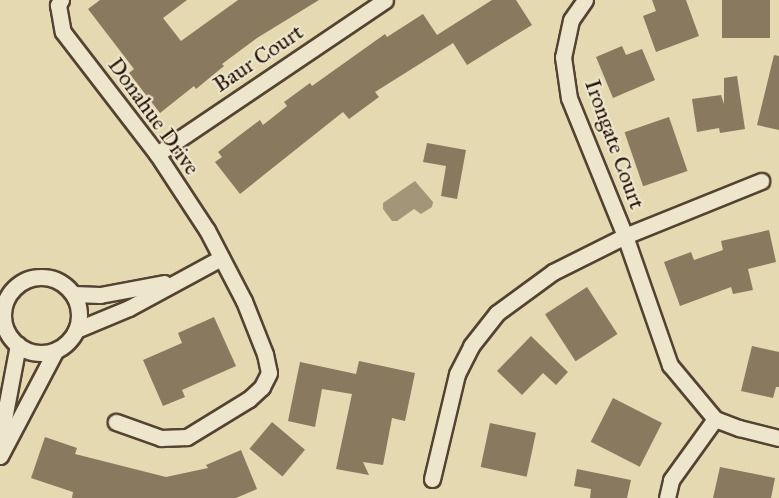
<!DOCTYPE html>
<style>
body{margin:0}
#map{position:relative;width:779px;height:498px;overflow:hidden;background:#e4d9b0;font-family:"IM FELL Great Primer",serif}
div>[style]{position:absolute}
.water>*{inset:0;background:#a39577}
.building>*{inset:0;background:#88795f;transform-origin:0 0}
.roads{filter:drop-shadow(2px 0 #544232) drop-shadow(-2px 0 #544232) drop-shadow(0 2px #544232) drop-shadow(0 -2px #544232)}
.minor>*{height:15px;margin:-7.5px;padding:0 7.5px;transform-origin:7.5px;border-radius:7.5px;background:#ede6cc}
.minor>.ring{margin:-7.5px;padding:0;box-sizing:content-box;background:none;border:15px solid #ede6cc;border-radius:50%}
span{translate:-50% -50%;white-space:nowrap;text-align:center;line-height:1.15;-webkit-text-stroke:4.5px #ede6cc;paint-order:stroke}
.street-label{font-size:22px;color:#241008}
</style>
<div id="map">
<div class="water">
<i style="clip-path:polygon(415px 181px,433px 202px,432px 207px,421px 214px,414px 209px,397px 221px,392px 221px,383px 209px,383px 203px)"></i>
</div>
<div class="building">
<i style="clip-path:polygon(100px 0,187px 0,163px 18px,181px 41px,238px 0,319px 0,257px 38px,222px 64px,224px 66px,196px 89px,194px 86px,160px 113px,129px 73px,134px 69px,88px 9px)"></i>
<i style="clip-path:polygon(492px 0,516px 0,532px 25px,467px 65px,453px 43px,375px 92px,379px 97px,349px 119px,343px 112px,240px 194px,215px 162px,222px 157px,218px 152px,240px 135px,260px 120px,263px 125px,287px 106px,284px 102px,310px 83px,312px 86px,385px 34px,387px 37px,423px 14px,437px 35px)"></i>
<i style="clip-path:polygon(652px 0,686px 0,699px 36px,656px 52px,643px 16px,656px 11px)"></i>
<i style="left:722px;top:0;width:48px;height:38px"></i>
<i style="clip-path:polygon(622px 46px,626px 55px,642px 49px,655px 80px,613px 98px,596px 57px)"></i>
<i style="clip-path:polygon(774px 55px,779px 56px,779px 130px,757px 125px)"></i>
<i style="clip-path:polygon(737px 76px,745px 129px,720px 133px,719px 128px,697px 132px,692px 99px,721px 95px,724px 104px,724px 78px)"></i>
<i style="left:669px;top:117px;width:57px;height:47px;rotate:71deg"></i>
<i style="clip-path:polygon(427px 143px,466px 150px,457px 199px,441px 196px,446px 166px,423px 162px)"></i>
<i style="clip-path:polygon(769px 230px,776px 262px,748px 269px,753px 290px,733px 294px,731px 287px,680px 306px,664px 262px,691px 252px,694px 260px,723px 250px,721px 241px)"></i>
<i style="left:587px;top:287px;width:56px;height:50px;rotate:57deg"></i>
<i style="clip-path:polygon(214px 317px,236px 366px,182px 390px,185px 397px,163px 406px,143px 360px,182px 343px,178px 333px)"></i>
<i style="clip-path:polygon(531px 336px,568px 372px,556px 385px,543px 373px,522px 395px,497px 371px)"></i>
<i style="clip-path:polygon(752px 346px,779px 352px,779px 387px,776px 387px,773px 398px,741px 391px)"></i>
<i style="clip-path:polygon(359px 361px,415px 373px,405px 421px,392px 418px,383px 465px,363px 462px,369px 475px,336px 469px,352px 394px,322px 389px,315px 427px,288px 421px,300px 362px,356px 374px)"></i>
<i style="left:613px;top:398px;width:55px;height:49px;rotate:27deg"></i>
<i style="left:272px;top:422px;width:43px;height:35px;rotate:40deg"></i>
<i style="left:490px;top:423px;width:47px;height:45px;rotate:12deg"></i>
<i style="clip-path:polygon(45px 437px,77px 448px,75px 454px,166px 477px,208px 468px,206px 465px,241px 450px,257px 489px,236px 498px,72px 498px,73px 492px,31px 478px)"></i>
<i style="clip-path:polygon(720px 467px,775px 478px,771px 498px,713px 498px)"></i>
<i style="clip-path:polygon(577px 469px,631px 480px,627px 498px,590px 498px,591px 489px,574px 486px)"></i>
</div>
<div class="roads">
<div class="minor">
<i style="left:61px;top:0;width:6px;rotate:121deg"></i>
<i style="left:58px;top:5px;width:27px;rotate:80deg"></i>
<i style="left:63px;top:32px;width:154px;rotate:52.4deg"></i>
<i style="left:157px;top:154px;width:91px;rotate:56.7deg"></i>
<i style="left:207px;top:230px;width:80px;rotate:62.5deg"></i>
<i style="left:244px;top:301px;width:57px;rotate:68.4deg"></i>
<i style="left:265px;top:354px;width:19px;rotate:78deg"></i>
<i style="left:269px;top:373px;width:16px;rotate:117deg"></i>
<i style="left:262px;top:387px;width:18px;rotate:137deg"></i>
<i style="left:249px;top:399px;width:73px;rotate:148.5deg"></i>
<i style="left:187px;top:437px;width:26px;rotate:178deg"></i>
<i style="left:161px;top:438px;width:48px;rotate:-160.4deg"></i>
<i style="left:585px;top:0;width:24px;rotate:125deg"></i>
<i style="left:571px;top:20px;width:38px;rotate:102deg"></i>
<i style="left:563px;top:57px;width:41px;rotate:81.7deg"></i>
<i style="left:569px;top:98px;width:149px;rotate:67.9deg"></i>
<i style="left:625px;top:236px;width:137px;rotate:70.8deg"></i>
<i style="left:670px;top:365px;width:70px;rotate:50.2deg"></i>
<i style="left:715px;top:419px;width:26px;rotate:21deg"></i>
<i style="left:739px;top:428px;width:41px;rotate:14deg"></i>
<i style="left:157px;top:154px;width:275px;rotate:-34deg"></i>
<i class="ring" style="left:3px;top:277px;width:61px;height:61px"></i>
<i style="left:73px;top:294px;width:27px;rotate:2deg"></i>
<i style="left:100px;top:295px;width:65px;rotate:-10.6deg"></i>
<i style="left:76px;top:330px;width:57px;rotate:-22.5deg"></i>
<i style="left:129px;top:308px;width:105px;rotate:-28.5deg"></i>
<i style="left:0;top:440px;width:97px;rotate:-79.3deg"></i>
<i style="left:0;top:456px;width:120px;rotate:-62.2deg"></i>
<i style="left:432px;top:479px;width:108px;rotate:-76.6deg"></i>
<i style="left:457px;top:374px;width:31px;rotate:-63deg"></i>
<i style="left:471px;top:346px;width:42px;rotate:-51.8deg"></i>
<i style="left:497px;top:313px;width:69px;rotate:-36.2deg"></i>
<i style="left:553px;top:272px;width:80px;rotate:-26.6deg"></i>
<i style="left:625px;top:236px;width:147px;rotate:-22deg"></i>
<i style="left:667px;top:498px;width:18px;rotate:-77deg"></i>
<i style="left:671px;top:480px;width:75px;rotate:-54.2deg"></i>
</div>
</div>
<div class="street-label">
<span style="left:258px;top:58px;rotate:-34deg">Baur Court</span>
<span style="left:154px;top:116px;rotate:54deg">Donahue Drive</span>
<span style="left:615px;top:144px;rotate:70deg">Irongate Court</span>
</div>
</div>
